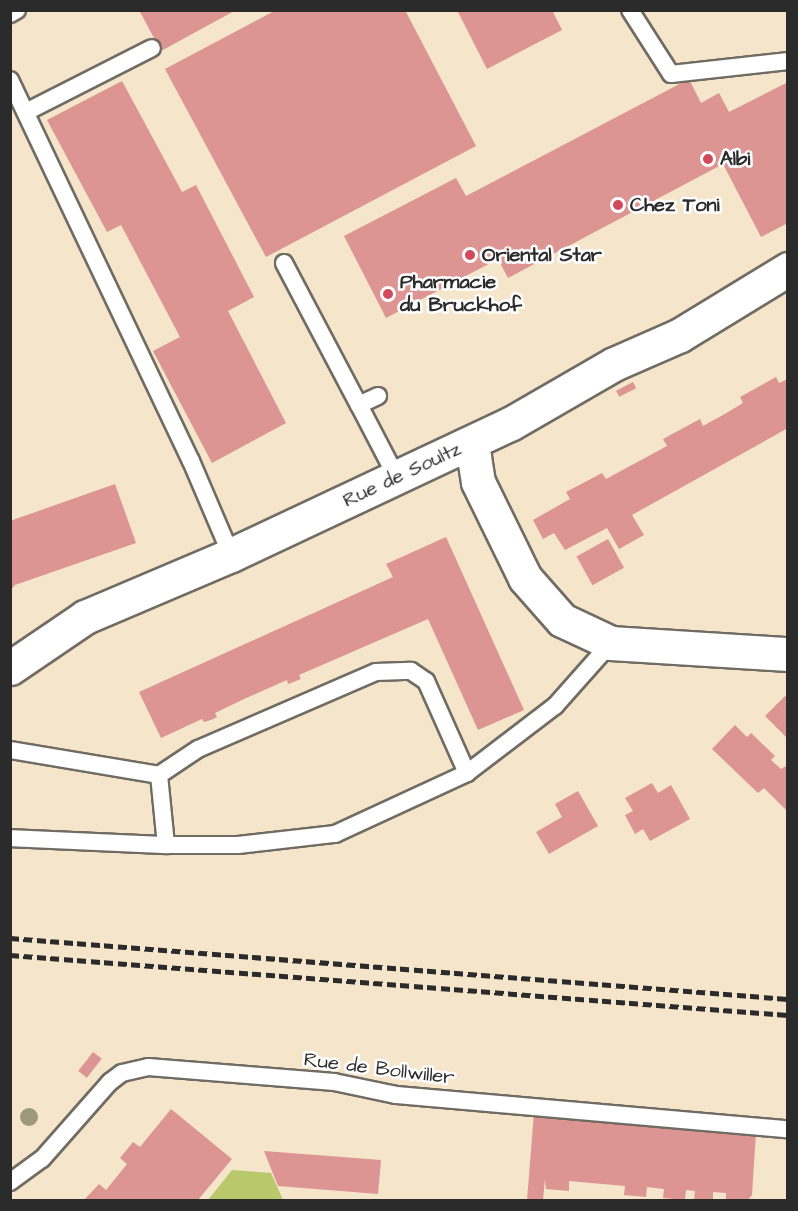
<!DOCTYPE html>
<style>
body{margin:0}
#map{position:relative;width:798px;height:1211px;overflow:hidden;background:#f4e5cb;font-family:"Architects Daughter",sans-serif}
div>[style]{position:absolute}
.green>*{inset:0;background:#b9c86b}
.building>*{inset:0;background:#dc9592;transform-origin:0 0}
.roads{filter:drop-shadow(2px 0 #716c63) drop-shadow(-2px 0 #716c63) drop-shadow(0 2px #716c63) drop-shadow(0 -2px #716c63)}
.lane>*{height:16px;margin:-8px;padding:0 8px;transform-origin:8px;border-radius:8px;background:#fff}
.street>*{height:33px;margin:-16.5px;padding:0 16.5px;transform-origin:16.5px;border-radius:16.5px;background:#fff}
.rail>*{height:4.5px;margin-top:-2.25px;transform-origin:0;background:repeating-linear-gradient(90deg,#2b2b2b 0 9px,transparent 0 13.5px)}
.trees>*{width:18px;height:18px;margin:-9px;border-radius:50%;background:#9d997d}
.dots>*{width:16px;height:16px;translate:-50% -50%;box-sizing:border-box;border:3px solid #fff;border-radius:50%}
span{translate:-50% -50%;white-space:nowrap;text-align:center;line-height:1.15;-webkit-text-stroke:5px #fff;paint-order:stroke}
.poi-label{font-size:20px;color:#2b2b2b;font-weight:700}
.left{translate:0 -50%;text-align:left}
.street-label{font-size:20px;color:#2b2b2b}
.frame{position:absolute;inset:0;border:12px solid #2b2b2b;pointer-events:none}
</style>
<div id="map">
<div class="green">
<i style="clip-path:polygon(232px 1170px,271px 1173px,283px 1200px,208px 1200px)"></i>
</div>
<div class="building">
<i style="clip-path:polygon(139px 10px,236px 10px,161px 51px)"></i>
<i style="clip-path:polygon(276px 10px,405px 10px,476px 146px,266px 257px,165px 69px)"></i>
<i style="clip-path:polygon(457px 10px,552px 10px,562px 30px,487px 69px)"></i>
<i style="clip-path:polygon(689px 79px,701px 103px,719px 93px,729px 112px,788px 82px,788px 223px,761px 237px,723px 164px,508px 278px,498px 259px,386px 318px,344px 236px,456px 178px,466px 196px)"></i>
<i style="clip-path:polygon(122px 81px,182px 192px,196px 185px,254px 297px,228px 311px,286px 423px,212px 463px,153px 351px,180px 337px,121px 225px,107px 232px,47px 120px)"></i>
<i style="clip-path:polygon(776px 377px,779px 383px,788px 379px,788px 428px,632px 515px,644px 535px,619px 549px,607px 528px,565px 550px,554px 533px,543px 539px,533px 520px,570px 499px,566px 492px,602px 473px,606px 479px,667px 446px,663px 439px,700px 419px,703px 426px,723px 415px,743px 403px,740px 397px)"></i>
<i style="left:633px;top:382px;width:7px;height:19px;rotate:63deg"></i>
<i style="clip-path:polygon(115px 484px,136px 543px,15px 585px,10px 591px,10px 521px)"></i>
<i style="clip-path:polygon(446px 537px,524px 710px,478px 730px,428px 619px,299px 675px,301px 679px,296px 681px,288px 684px,287px 680px,244px 699px,215px 713px,217px 717px,211px 720px,204px 722px,202px 719px,161px 738px,139px 692px,393px 577px,386px 564px)"></i>
<i style="left:608px;top:539px;width:33px;height:36px;rotate:61deg"></i>
<i style="clip-path:polygon(785px 696px,788px 699px,788px 739px,765px 716px)"></i>
<i style="clip-path:polygon(735px 725px,747px 737px,751px 733px,775px 756px,771px 760px,781px 769px,788px 765px,788px 812px,764px 788px,758px 793px,712px 749px)"></i>
<i style="clip-path:polygon(652px 783px,658px 793px,671px 785px,690px 819px,650px 841px,643px 829px,635px 834px,625px 815px,633px 811px,625px 798px)"></i>
<i style="clip-path:polygon(578px 791px,598px 826px,549px 854px,536px 832px,562px 817px,555px 804px)"></i>
<i style="left:93px;top:1052px;width:11px;height:24px;rotate:38deg"></i>
<i style="clip-path:polygon(171px 1109px,232px 1159px,198px 1200px,84px 1200px,99px 1184px,106px 1190px,127px 1164px,120px 1158px,133px 1142px,140px 1147px)"></i>
<i style="clip-path:polygon(534px 1113px,756px 1132px,752px 1195px,748px 1200px,726px 1200px,726px 1193px,713px 1192px,713px 1200px,694px 1200px,695px 1191px,686px 1190px,685px 1200px,663px 1198px,664px 1189px,647px 1187px,646px 1197px,624px 1195px,625px 1186px,569px 1181px,569px 1191px,546px 1189px,545px 1179px,543px 1200px,527px 1200px)"></i>
<i style="clip-path:polygon(264px 1151px,381px 1160px,378px 1194px,278px 1186px)"></i>
</div>
<div class="roads">
<div class="lane">
<i style="left:630px;top:10px;width:76px;rotate:57.4deg"></i>
<i style="left:671px;top:74px;width:118px;rotate:-6.3deg"></i>
<i style="left:10px;top:14px;width:8px;rotate:-30deg"></i>
<i style="left:10px;top:80px;width:422px;rotate:64.6deg"></i>
<i style="left:191px;top:461px;width:102px;rotate:66.9deg"></i>
<i style="left:26px;top:112px;width:141px;rotate:-26.9deg"></i>
<i style="left:284px;top:263px;width:161px;rotate:62.2deg"></i>
<i style="left:378px;top:396px;width:21px;rotate:155deg"></i>
<i style="left:359px;top:405px;width:82px;rotate:62.5deg"></i>
<i style="left:10px;top:750px;width:151px;rotate:9.5deg"></i>
<i style="left:159px;top:775px;width:70px;rotate:84.3deg"></i>
<i style="left:166px;top:845px;width:72px"></i>
<i style="left:238px;top:845px;width:98px;rotate:-6.5deg"></i>
<i style="left:335px;top:834px;width:145px;rotate:-24.8deg"></i>
<i style="left:467px;top:773px;width:111px;rotate:-37.3deg"></i>
<i style="left:555px;top:706px;width:84px;rotate:-48.4deg"></i>
<i style="left:159px;top:775px;width:47px;rotate:-33.7deg"></i>
<i style="left:198px;top:749px;width:194px;rotate:-23.4deg"></i>
<i style="left:376px;top:672px;width:35px;rotate:-2deg"></i>
<i style="left:411px;top:671px;width:18px;rotate:34deg"></i>
<i style="left:426px;top:681px;width:101px;rotate:66deg"></i>
<i style="left:10px;top:838px;width:156px;rotate:2.6deg"></i>
<i style="left:10px;top:1182px;width:39px;rotate:-36deg"></i>
<i style="left:42px;top:1159px;width:103px;rotate:-48.6deg"></i>
<i style="left:110px;top:1082px;width:15px;rotate:-37deg"></i>
<i style="left:122px;top:1073px;width:27px;rotate:-13deg"></i>
<i style="left:148px;top:1067px;width:187px;rotate:4.6deg"></i>
<i style="left:334px;top:1082px;width:63px;rotate:11.8deg"></i>
<i style="left:396px;top:1095px;width:393px;rotate:5deg"></i>
</div>
<div class="street">
<i style="left:462px;top:447px;width:16px;rotate:40deg"></i>
<i style="left:474px;top:457px;width:25px;rotate:81deg"></i>
<i style="left:478px;top:482px;width:107px;rotate:63.9deg"></i>
<i style="left:525px;top:578px;width:56px;rotate:48.6deg"></i>
<i style="left:562px;top:620px;width:54px;rotate:25.1deg"></i>
<i style="left:611px;top:643px;width:177px;rotate:3.6deg"></i>
<i style="left:10px;top:668px;width:91px;rotate:-34.2deg"></i>
<i style="left:85px;top:617px;width:159px;rotate:-23deg"></i>
<i style="left:231px;top:555px;width:308px;rotate:-25.2deg"></i>
<i style="left:510px;top:424px;width:120px;rotate:-30deg"></i>
<i style="left:614px;top:364px;width:72px;rotate:-23.7deg"></i>
<i style="left:680px;top:335px;width:127px;rotate:-31.4deg"></i>
</div>
</div>
<div class="rail">
<i style="left:10px;top:938px;width:780px;rotate:4.48deg"></i>
<i style="left:10px;top:955px;width:780px;rotate:4.41deg"></i>
</div>
<div class="trees">
<i style="left:29px;top:1117px"></i>
</div>
<div class="dots">
<i style="left:708px;top:159px;background:#d1495b"></i>
<i style="left:618px;top:205px;background:#d1495b"></i>
<i style="left:470px;top:255px;background:#d1495b"></i>
<i style="left:388px;top:294px;background:#d1495b"></i>
</div>
<div class="poi-label">
<span class="left" style="left:720px;top:159px">Albi</span>
<span class="left" style="left:630px;top:205px">Chez Toni</span>
<span class="left" style="left:482px;top:255px">Oriental Star</span>
<span class="left" style="left:400px;top:294px">Pharmacie<br>du Bruckhof</span>
</div>
<div class="street-label">
<span style="left:402px;top:475px;rotate:-25deg">Rue de Soultz</span>
<span style="left:379px;top:1069px;rotate:7deg">Rue de Bollwiller</span>
</div>
<div class="frame"></div>
</div>
